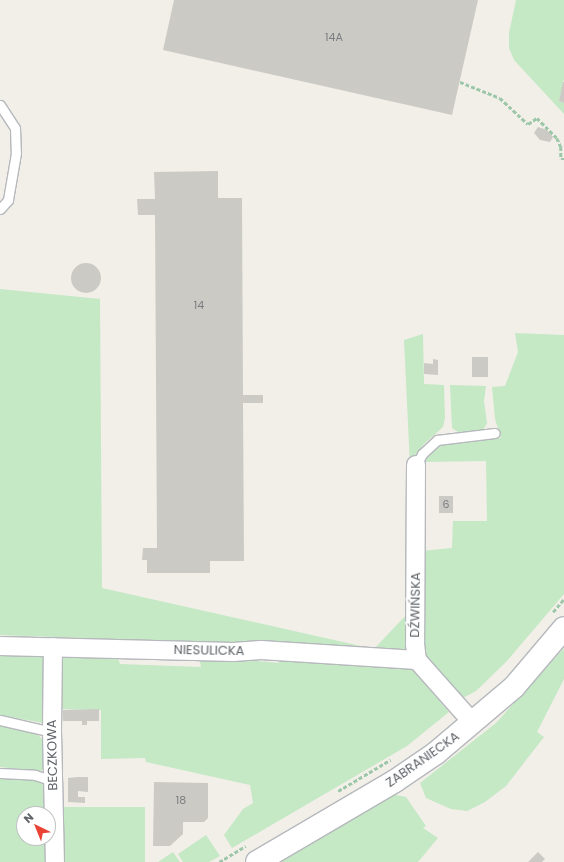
<!DOCTYPE html>
<meta charset="utf-8">
<style>
body{margin:0}
#map{position:relative;width:564px;height:862px;overflow:hidden;background:#f1efe8;font-family:Poppins,sans-serif}
div>[style]{position:absolute}
.green>*{inset:0;background:#c5e8c5;transform-origin:0 0}
.building>*{inset:0;background:#cccac5;transform-origin:0 0}
.round{border-radius:50%}
.path>*{height:2.5px;margin-top:-1.25px;transform-origin:0;background:repeating-linear-gradient(90deg,#9cc7a9 0 4px,transparent 0 6px)}
.roads{filter:drop-shadow(1px 0 #b5b8bc) drop-shadow(-1px 0 #b5b8bc) drop-shadow(0 1px #b5b8bc) drop-shadow(0 -1px #b5b8bc)}
.lane>*{height:9px;margin:-4.5px;padding:0 4.5px;transform-origin:4.5px;border-radius:4.5px;background:#fff}
.street>*{height:18px;margin:-9px;padding:0 9px;transform-origin:9px;border-radius:9px;background:#fff}
.secondary>*{height:22px;margin:-11px;padding:0 11px;transform-origin:11px;border-radius:11px;background:#fff}
span{translate:-50% -50%;white-space:nowrap;text-align:center;line-height:1.15;-webkit-text-stroke:3.5px #fff;paint-order:stroke}
.number-label{font-size:11px;color:#7a7d7f}
.number-label span{-webkit-text-stroke-width:0}
.street-label{font-size:13px;color:#5f6368}
.north{position:absolute;left:16px;top:806px;width:40px;height:40px;box-sizing:border-box;background:#fff;border:1px solid #bfc1c3;border-radius:50%;rotate:317deg;font-size:11px;font-weight:700;line-height:16px;text-align:center;color:#5f6368}
.north::after{content:'';display:block;margin:auto;width:14px;height:18px;background:#ea4335;clip-path:polygon(50% 0,100% 100%,50% 72%,0 100%)}
</style>
<div id="map">
<div class="green">
<i style="clip-path:polygon(516px 0,564px 0,564px 79px,559px 101px,564px 103px,564px 114px,514px 60px,509px 48px,509px 33px)"></i>
<i style="clip-path:polygon(0 289px,100px 299px,102px 588px,374px 649px,408px 613px,407px 647px,403px 653px,374px 649px,0 635px)"></i>
<i style="clip-path:polygon(515px 333px,564px 335px,564px 594px,506px 662px,476px 691px,461px 699px,428px 661px,420px 638px,421px 551px,452px 548px,453px 521px,487px 521px,486px 461px,424px 462px,420px 469px,427px 455px,442px 445px,501px 438px,495px 419px,492px 387px,505px 386px,518px 352px)"></i>
<i style="clip-path:polygon(423px 334px,424px 384px,444px 385px,445px 418px,443px 427px,423px 445px,410px 466px,404px 340px)"></i>
<i style="clip-path:polygon(450px 385px,486px 386px,484px 401px,487px 423px,483px 430px,461px 434px,452px 428px)"></i>
<i style="clip-path:polygon(564px 648px,564px 679px,537px 732px,544px 737px,506px 786px,485px 802px,467px 811px,451px 809px,426px 798px,420px 783px,496px 723px)"></i>
<i style="clip-path:polygon(0 656px,47px 656px,46px 714px,43px 723px,0 715px)"></i>
<i style="clip-path:polygon(199px 656px,279px 663px,279px 656px,410px 667px,449px 712px,407px 746px,232px 848px,224px 835px,243px 809px,253px 803px,250px 785px,146px 762px,145px 758px,101px 759px,101px 710px,59px 709px,58px 657px,118px 658px,120px 664px,201px 667px)"></i>
<i style="clip-path:polygon(0 725px,21px 728px,37px 734px,45px 742px,45px 767px,41px 771px,0 767px)"></i>
<i style="clip-path:polygon(0 776px,28px 778px,45px 785px,45px 814px,24px 814px,24px 838px,46px 838px,48px 862px,0 862px)"></i>
<i style="clip-path:polygon(391px 794px,406px 797px,426px 826px,423px 828px,438px 838px,418px 862px,276px 862px)"></i>
<i style="left:145px;top:807px;width:55px;height:85px;rotate:90deg"></i>
<i style="clip-path:polygon(206px 835px,220px 856px,209px 862px,183px 862px,178px 854px)"></i>
<i style="clip-path:polygon(173px 852px,180px 862px,158px 862px)"></i>
</div>
<div class="building">
<i style="clip-path:polygon(174px 0,478px 0,452px 115px,163px 50px)"></i>
<i style="clip-path:polygon(563px 82px,564px 82px,564px 103px,559px 101px)"></i>
<i style="clip-path:polygon(538px 127px,547px 130px,553px 137px,550px 142px,540px 140px,534px 133px)"></i>
<i style="clip-path:polygon(218px 171px,218px 198px,242px 198px,243px 395px,263px 395px,263px 403px,243px 403px,244px 561px,210px 561px,210px 573px,147px 573px,147px 560px,142px 560px,143px 548px,157px 548px,155px 215px,138px 215px,137px 199px,155px 199px,154px 172px)"></i>
<i class="round" style="left:71px;top:263px;width:30px;height:30px"></i>
<i style="left:472px;top:357px;width:16px;height:20px"></i>
<i style="clip-path:polygon(433px 359px,438px 360px,438px 375px,424px 374px,424px 363px,433px 364px)"></i>
<i style="left:439px;top:496px;width:14px;height:17px"></i>
<i style="clip-path:polygon(99px 709px,99px 721px,87px 721px,87px 725px,82px 725px,82px 721px,63px 721px,63px 710px)"></i>
<i style="clip-path:polygon(78px 777px,88px 777px,88px 792px,78px 791px,78px 797px,85px 797px,85px 803px,68px 802px,68px 778px)"></i>
<i style="clip-path:polygon(154px 782px,208px 783px,208px 818px,204px 822px,183px 822px,183px 834px,170px 846px,153px 846px)"></i>
<i style="clip-path:polygon(538px 852px,545px 859px,542px 862px,528px 862px)"></i>
</div>
<div class="path">
<i style="left:460px;top:82px;width:43px;rotate:21.8deg"></i>
<i style="left:500px;top:98px;width:38px;rotate:43deg"></i>
<i style="left:528px;top:124px;width:11px;rotate:-34deg"></i>
<i style="left:537px;top:118px;width:28px;rotate:45deg"></i>
<i style="left:557px;top:138px;width:10px;rotate:66deg"></i>
<i style="left:561px;top:147px;width:12px;rotate:90deg"></i>
<i style="left:561px;top:159px;width:3px"></i>
<i style="left:553px;top:612px;width:17px;rotate:-50deg"></i>
<i style="left:338px;top:791px;width:61px;rotate:-30.8deg"></i>
<i style="left:219px;top:862px;width:31px;rotate:-31deg"></i>
</div>
<div class="roads">
<div class="lane">
<i style="left:0;top:105px;width:27px;rotate:57deg"></i>
<i style="left:15px;top:128px;width:25px;rotate:88deg"></i>
<i style="left:16px;top:153px;width:48px;rotate:99.7deg"></i>
<i style="left:8px;top:200px;width:12px;rotate:132deg"></i>
<i style="left:416px;top:465px;width:13px;rotate:-61deg"></i>
<i style="left:422px;top:454px;width:21px;rotate:-43deg"></i>
<i style="left:437px;top:440px;width:58px;rotate:-6.9deg"></i>
<i style="left:0;top:720px;width:53px;rotate:13deg"></i>
<i style="left:0;top:773px;width:35px;rotate:3deg"></i>
<i style="left:35px;top:775px;width:19px;rotate:18deg"></i>
</div>
<div class="street">
<i style="left:416px;top:465px;width:179px;rotate:90.3deg"></i>
<i style="left:415px;top:644px;width:16px;rotate:83deg"></i>
<i style="left:417px;top:660px;width:84px;rotate:48.4deg"></i>
<i style="left:0;top:646px;width:233px;rotate:1.5deg"></i>
<i style="left:233px;top:652px;width:28px;rotate:-4deg"></i>
<i style="left:261px;top:650px;width:156px;rotate:3.7deg"></i>
<i style="left:53px;top:647px;width:85px;rotate:90.7deg"></i>
<i style="left:52px;top:732px;width:130px;rotate:88.7deg"></i>
</div>
<div class="secondary">
<i style="left:257px;top:862px;width:160px;rotate:-30.4deg"></i>
<i style="left:395px;top:781px;width:50px;rotate:-34.3deg"></i>
<i style="left:436px;top:753px;width:102px;rotate:-40.2deg"></i>
<i style="left:514px;top:687px;width:77px;rotate:-49.7deg"></i>
</div>
</div>
<div class="number-label">
<span style="left:334px;top:37px">14A</span>
<span style="left:199px;top:305px">14</span>
<span style="left:446px;top:504px">6</span>
<span style="left:181px;top:800px">18</span>
</div>
<div class="street-label">
<span style="left:416px;top:605px;rotate:-89deg">DŹWIŃSKA</span>
<span style="left:209px;top:651px;rotate:1deg">NIESULICKA</span>
<span style="left:53px;top:755px;rotate:-91deg">BECZKOWA</span>
<span style="left:423px;top:760px;rotate:-35deg">ZABRANIECKA</span>
</div>
<div class="north">N</div>
</div>
